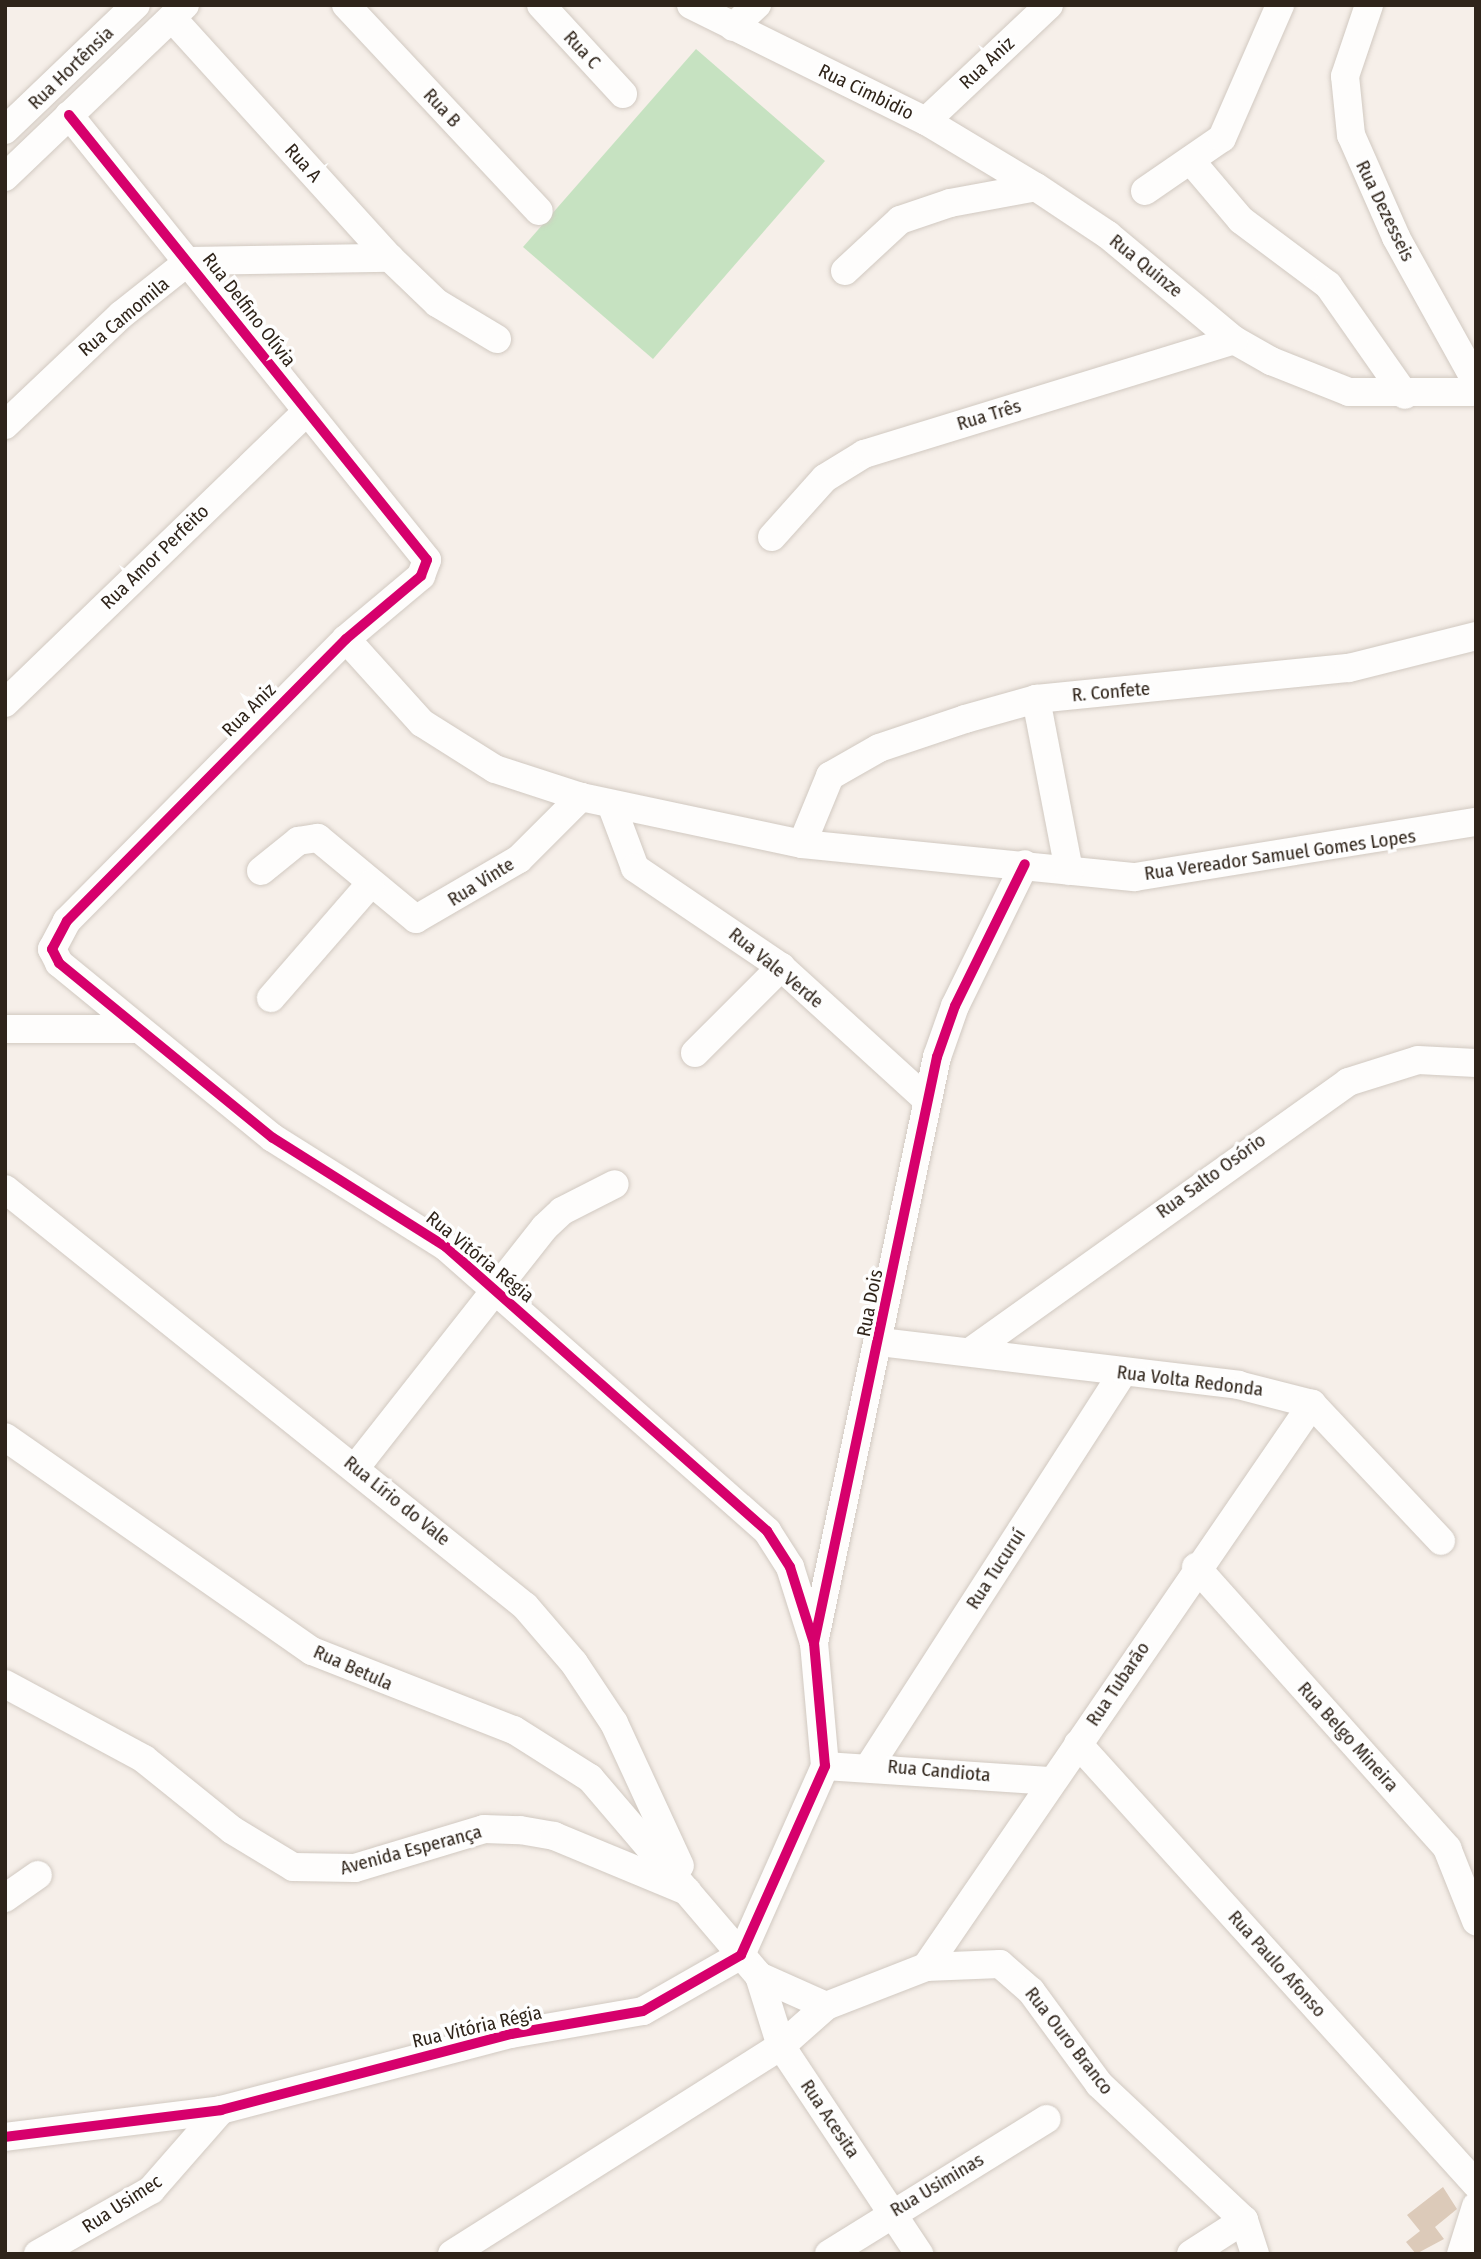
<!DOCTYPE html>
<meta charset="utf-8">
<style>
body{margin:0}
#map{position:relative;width:1481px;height:2259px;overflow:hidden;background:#f6efe9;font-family:"Fira Sans Condensed",sans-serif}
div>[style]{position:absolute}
.green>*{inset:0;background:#c6e2c1}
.building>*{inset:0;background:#dccab9}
.roads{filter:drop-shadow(0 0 2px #d1c9c1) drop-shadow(0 0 2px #d1c9c1)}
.minor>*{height:28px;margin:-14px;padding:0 14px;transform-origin:14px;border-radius:14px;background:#fefdfc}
.cycleway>*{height:10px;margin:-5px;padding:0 5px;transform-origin:5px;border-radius:5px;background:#d6006c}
span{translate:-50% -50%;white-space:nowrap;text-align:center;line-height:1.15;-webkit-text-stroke:7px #fefefe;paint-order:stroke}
.street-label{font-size:19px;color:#2f241a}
.frame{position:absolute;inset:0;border:7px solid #2f241a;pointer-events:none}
</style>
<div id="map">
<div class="green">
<i style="clip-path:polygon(696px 49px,825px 161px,653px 359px,523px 247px)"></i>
</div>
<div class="building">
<i style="clip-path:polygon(1443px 2187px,1457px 2209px,1435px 2227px,1444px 2239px,1416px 2254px,1406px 2242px,1420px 2231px,1407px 2215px)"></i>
</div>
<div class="roads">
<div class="minor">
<i style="left:346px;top:5px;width:282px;rotate:46.9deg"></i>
<i style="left:541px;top:5px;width:121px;rotate:47.3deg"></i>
<i style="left:691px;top:5px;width:262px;rotate:26.3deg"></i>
<i style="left:926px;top:121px;width:128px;rotate:31deg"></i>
<i style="left:172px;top:18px;width:324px;rotate:47.8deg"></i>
<i style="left:390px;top:258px;width:65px;rotate:43.8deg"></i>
<i style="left:437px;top:303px;width:70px;rotate:31deg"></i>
<i style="left:733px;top:27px;width:33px;rotate:-43deg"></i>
<i style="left:69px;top:115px;width:571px;rotate:51.18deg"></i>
<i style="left:427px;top:560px;width:17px;rotate:111deg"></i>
<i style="left:421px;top:576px;width:98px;rotate:140deg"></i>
<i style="left:346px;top:639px;width:397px;rotate:134.7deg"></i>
<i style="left:67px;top:921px;width:32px;rotate:118deg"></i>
<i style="left:52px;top:949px;width:16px;rotate:63deg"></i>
<i style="left:59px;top:963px;width:276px;rotate:39.3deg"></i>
<i style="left:273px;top:1138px;width:204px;rotate:32.2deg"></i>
<i style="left:446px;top:1247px;width:429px;rotate:41.5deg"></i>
<i style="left:767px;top:1531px;width:43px;rotate:57.4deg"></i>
<i style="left:790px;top:1567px;width:80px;rotate:72.5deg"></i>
<i style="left:926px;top:121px;width:169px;rotate:-43.3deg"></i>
<i style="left:5px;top:130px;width:181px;rotate:-43.7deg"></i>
<i style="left:1191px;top:161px;width:77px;rotate:49.7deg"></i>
<i style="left:1241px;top:220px;width:109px;rotate:36.8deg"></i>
<i style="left:1328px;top:285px;width:134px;rotate:55deg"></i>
<i style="left:5px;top:177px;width:249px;rotate:-43.7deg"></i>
<i style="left:1145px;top:191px;width:93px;rotate:-34.5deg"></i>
<i style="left:1222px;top:138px;width:145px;rotate:-66.4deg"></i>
<i style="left:845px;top:271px;width:75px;rotate:-42.8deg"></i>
<i style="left:900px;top:220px;width:53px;rotate:-18.8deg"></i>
<i style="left:950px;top:203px;width:87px;rotate:-10.5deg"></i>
<i style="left:1036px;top:187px;width:87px;rotate:33.7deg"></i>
<i style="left:1108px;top:235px;width:164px;rotate:39.8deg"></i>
<i style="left:1234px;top:340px;width:43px;rotate:29.6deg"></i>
<i style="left:1271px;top:361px;width:84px;rotate:21.7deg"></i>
<i style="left:1349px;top:392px;width:123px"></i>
<i style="left:1472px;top:392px;width:14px;rotate:-82deg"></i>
<i style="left:1474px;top:378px;width:161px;rotate:-119deg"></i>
<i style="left:1396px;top:237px;width:111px;rotate:-113.8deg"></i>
<i style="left:1351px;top:135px;width:59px;rotate:-95.8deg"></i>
<i style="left:1345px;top:76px;width:75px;rotate:-71.3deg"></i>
<i style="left:5px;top:425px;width:160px;rotate:-43.5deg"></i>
<i style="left:121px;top:315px;width:87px;rotate:-38.5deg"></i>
<i style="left:189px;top:261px;width:201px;rotate:-0.9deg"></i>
<i style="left:772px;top:537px;width:79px;rotate:-48.1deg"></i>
<i style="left:825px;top:478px;width:46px;rotate:-31.6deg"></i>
<i style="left:864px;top:454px;width:387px;rotate:-17.1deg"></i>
<i style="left:346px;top:639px;width:113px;rotate:47.9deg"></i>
<i style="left:422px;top:723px;width:86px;rotate:32.2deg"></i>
<i style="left:495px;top:769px;width:90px;rotate:18deg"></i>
<i style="left:581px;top:797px;width:226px;rotate:12deg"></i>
<i style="left:802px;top:844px;width:335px;rotate:5.7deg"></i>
<i style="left:1135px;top:877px;width:345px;rotate:-9.2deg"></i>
<i style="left:1036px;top:699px;width:175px;rotate:79.1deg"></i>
<i style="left:5px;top:703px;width:419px;rotate:-44deg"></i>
<i style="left:611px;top:804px;width:68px;rotate:69.4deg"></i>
<i style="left:635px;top:868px;width:176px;rotate:34.1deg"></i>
<i style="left:781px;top:967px;width:197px;rotate:42.3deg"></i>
<i style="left:802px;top:844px;width:74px;rotate:-67.6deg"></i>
<i style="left:830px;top:776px;width:56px;rotate:-29.7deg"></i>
<i style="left:879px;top:748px;width:91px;rotate:-18.6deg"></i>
<i style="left:965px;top:719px;width:74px;rotate:-15.7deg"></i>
<i style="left:1036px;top:699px;width:315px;rotate:-5.7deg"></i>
<i style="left:1349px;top:668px;width:131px;rotate:-14.1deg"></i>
<i style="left:261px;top:871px;width:48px;rotate:-39deg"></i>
<i style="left:298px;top:841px;width:20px;rotate:-9deg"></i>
<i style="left:318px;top:838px;width:127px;rotate:39.6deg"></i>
<i style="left:416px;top:919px;width:119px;rotate:-30.2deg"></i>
<i style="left:519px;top:859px;width:88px;rotate:-45deg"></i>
<i style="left:271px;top:998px;width:151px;rotate:-49deg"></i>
<i style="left:5px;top:1029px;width:133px"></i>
<i style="left:695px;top:1053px;width:122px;rotate:-45deg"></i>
<i style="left:5px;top:1189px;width:667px;rotate:38.73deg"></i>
<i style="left:525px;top:1606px;width:75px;rotate:49.3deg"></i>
<i style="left:574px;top:1663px;width:72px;rotate:56.3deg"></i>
<i style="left:614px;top:1723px;width:157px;rotate:65.2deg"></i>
<i style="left:880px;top:1342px;width:361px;rotate:6.8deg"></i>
<i style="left:1238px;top:1385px;width:76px;rotate:14.4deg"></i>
<i style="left:1312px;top:1404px;width:188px;rotate:46.7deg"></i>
<i style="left:970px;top:1352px;width:465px;rotate:-35.5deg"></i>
<i style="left:1348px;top:1082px;width:73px;rotate:-17.4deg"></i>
<i style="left:1418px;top:1060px;width:58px;rotate:3deg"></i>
<i style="left:5px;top:1437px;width:374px;rotate:34.9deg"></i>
<i style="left:312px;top:1651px;width:217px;rotate:21.4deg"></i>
<i style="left:514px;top:1730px;width:90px;rotate:32.3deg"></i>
<i style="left:590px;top:1778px;width:260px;rotate:49.5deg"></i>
<i style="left:759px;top:1976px;width:73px;rotate:72.6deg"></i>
<i style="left:781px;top:2046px;width:250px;rotate:56.4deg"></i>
<i style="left:356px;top:1467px;width:305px;rotate:-51.8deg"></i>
<i style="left:545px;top:1227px;width:23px;rotate:-43deg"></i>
<i style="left:562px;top:1211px;width:59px;rotate:-27deg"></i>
<i style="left:1196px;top:1567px;width:377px;rotate:48.2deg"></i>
<i style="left:1447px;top:1848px;width:79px;rotate:68.3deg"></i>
<i style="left:5px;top:1684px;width:158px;rotate:28.3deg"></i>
<i style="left:144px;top:1759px;width:113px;rotate:38.9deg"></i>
<i style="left:232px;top:1830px;width:71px;rotate:31.2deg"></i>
<i style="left:293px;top:1867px;width:62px;rotate:0.9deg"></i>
<i style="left:355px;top:1868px;width:135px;rotate:-16.8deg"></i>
<i style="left:484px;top:1829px;width:36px;rotate:2deg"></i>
<i style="left:520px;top:1830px;width:35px;rotate:10deg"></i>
<i style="left:554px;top:1836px;width:144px;rotate:22.5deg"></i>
<i style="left:1078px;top:1744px;width:593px;rotate:47.87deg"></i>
<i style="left:870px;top:1765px;width:467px;rotate:-57.2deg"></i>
<i style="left:825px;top:1766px;width:228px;rotate:3.8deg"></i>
<i style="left:5px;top:1898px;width:40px;rotate:-34.9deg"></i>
<i style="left:926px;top:1967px;width:683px;rotate:-55.56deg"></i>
<i style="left:759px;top:1976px;width:73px;rotate:24.1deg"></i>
<i style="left:826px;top:2006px;width:107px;rotate:-21.3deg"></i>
<i style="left:926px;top:1967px;width:74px;rotate:-2.3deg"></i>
<i style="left:1000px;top:1964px;width:41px;rotate:41.1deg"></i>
<i style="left:1031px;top:1991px;width:115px;rotate:53.8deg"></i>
<i style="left:1099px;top:2084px;width:199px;rotate:43.2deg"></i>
<i style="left:1244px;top:2220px;width:36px;rotate:72deg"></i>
<i style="left:5px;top:2137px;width:218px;rotate:-7.1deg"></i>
<i style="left:221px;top:2110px;width:300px;rotate:-14.7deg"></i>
<i style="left:511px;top:2034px;width:134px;rotate:-9.9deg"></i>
<i style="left:643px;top:2011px;width:113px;rotate:-29.7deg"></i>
<i style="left:741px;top:1955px;width:207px;rotate:-66deg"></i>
<i style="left:825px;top:1766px;width:123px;rotate:-95.1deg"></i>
<i style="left:814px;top:1643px;width:599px;rotate:-78.15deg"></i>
<i style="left:937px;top:1057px;width:54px;rotate:-70.6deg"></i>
<i style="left:955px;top:1006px;width:158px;rotate:-63.8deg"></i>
<i style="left:38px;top:2254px;width:130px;rotate:-29.5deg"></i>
<i style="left:151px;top:2190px;width:106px;rotate:-48.8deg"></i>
<i style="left:452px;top:2254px;width:389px;rotate:-32.3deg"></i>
<i style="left:781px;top:2046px;width:60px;rotate:-41.6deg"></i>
<i style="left:829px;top:2254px;width:256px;rotate:-31.8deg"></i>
<i style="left:1191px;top:2254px;width:63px;rotate:-32.7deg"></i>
<i style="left:1461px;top:2254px;width:50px;rotate:-72.6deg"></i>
</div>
</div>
<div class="cycleway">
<i style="left:69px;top:115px;width:571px;rotate:51.18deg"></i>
<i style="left:427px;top:560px;width:17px;rotate:111deg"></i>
<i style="left:421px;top:576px;width:98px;rotate:140deg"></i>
<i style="left:346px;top:639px;width:397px;rotate:134.7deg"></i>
<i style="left:67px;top:921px;width:32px;rotate:118deg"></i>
<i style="left:52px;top:949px;width:16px;rotate:63deg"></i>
<i style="left:59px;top:963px;width:276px;rotate:39.3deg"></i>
<i style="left:273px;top:1138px;width:204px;rotate:32.2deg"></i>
<i style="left:446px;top:1247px;width:429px;rotate:41.5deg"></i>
<i style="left:767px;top:1531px;width:43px;rotate:57.4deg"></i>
<i style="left:790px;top:1567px;width:80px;rotate:72.5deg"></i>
<i style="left:5px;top:2137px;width:218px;rotate:-7.1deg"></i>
<i style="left:221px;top:2110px;width:300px;rotate:-14.7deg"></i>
<i style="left:511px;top:2034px;width:134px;rotate:-9.9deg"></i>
<i style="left:643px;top:2011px;width:113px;rotate:-29.7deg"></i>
<i style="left:741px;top:1955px;width:207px;rotate:-66deg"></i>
<i style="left:825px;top:1766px;width:123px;rotate:-95.1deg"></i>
<i style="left:814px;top:1643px;width:599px;rotate:-78.15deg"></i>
<i style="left:937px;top:1057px;width:54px;rotate:-70.6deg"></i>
<i style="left:955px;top:1006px;width:158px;rotate:-63.8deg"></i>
</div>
<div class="street-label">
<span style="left:582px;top:50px;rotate:47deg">Rua C</span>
<span style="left:987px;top:63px;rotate:-43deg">Rua Aniz</span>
<span style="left:71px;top:68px;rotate:-44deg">Rua Hortênsia</span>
<span style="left:866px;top:92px;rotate:26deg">Rua Cimbidio</span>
<span style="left:442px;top:108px;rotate:47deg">Rua B</span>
<span style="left:303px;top:163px;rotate:48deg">Rua A</span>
<span style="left:1385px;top:211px;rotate:64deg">Rua Dezesseis</span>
<span style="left:1146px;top:266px;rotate:39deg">Rua Quinze</span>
<span style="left:249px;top:310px;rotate:52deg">Rua Delfino Olívia</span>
<span style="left:124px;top:317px;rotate:-40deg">Rua Camomila</span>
<span style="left:989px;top:415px;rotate:-17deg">Rua Três</span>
<span style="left:155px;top:557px;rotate:-44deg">Rua Amor Perfeito</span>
<span style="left:1111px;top:692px;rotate:-5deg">R. Confete</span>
<span style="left:249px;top:710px;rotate:-45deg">Rua Aniz</span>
<span style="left:1280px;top:855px;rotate:-8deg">Rua Vereador Samuel Gomes Lopes</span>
<span style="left:481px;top:882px;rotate:-32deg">Rua Vinte</span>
<span style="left:776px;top:968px;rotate:39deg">Rua Vale Verde</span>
<span style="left:1211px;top:1176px;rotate:-36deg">Rua Salto Osório</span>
<span style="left:480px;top:1257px;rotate:39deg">Rua Vitória Régia</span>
<span style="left:870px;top:1303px;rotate:-79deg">Rua Dois</span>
<span style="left:1190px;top:1381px;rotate:7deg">Rua Volta Redonda</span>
<span style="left:397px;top:1501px;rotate:39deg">Rua Lírio do Vale</span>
<span style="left:996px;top:1569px;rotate:-57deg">Rua Tucuruí</span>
<span style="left:353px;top:1668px;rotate:24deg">Rua Betula</span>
<span style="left:1118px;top:1684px;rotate:-56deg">Rua Tubarão</span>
<span style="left:1348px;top:1737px;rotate:48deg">Rua Belgo Mineira</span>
<span style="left:939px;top:1771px;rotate:5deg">Rua Candiota</span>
<span style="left:411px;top:1850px;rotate:-15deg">Avenida Esperança</span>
<span style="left:1277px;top:1964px;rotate:48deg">Rua Paulo Afonso</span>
<span style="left:477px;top:2027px;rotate:-13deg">Rua Vitória Régia</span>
<span style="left:1069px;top:2041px;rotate:52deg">Rua Ouro Branco</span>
<span style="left:830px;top:2119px;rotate:56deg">Rua Acesita</span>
<span style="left:937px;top:2185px;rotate:-31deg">Rua Usiminas</span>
<span style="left:122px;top:2204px;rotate:-33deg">Rua Usimec</span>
</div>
<div class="frame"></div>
</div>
